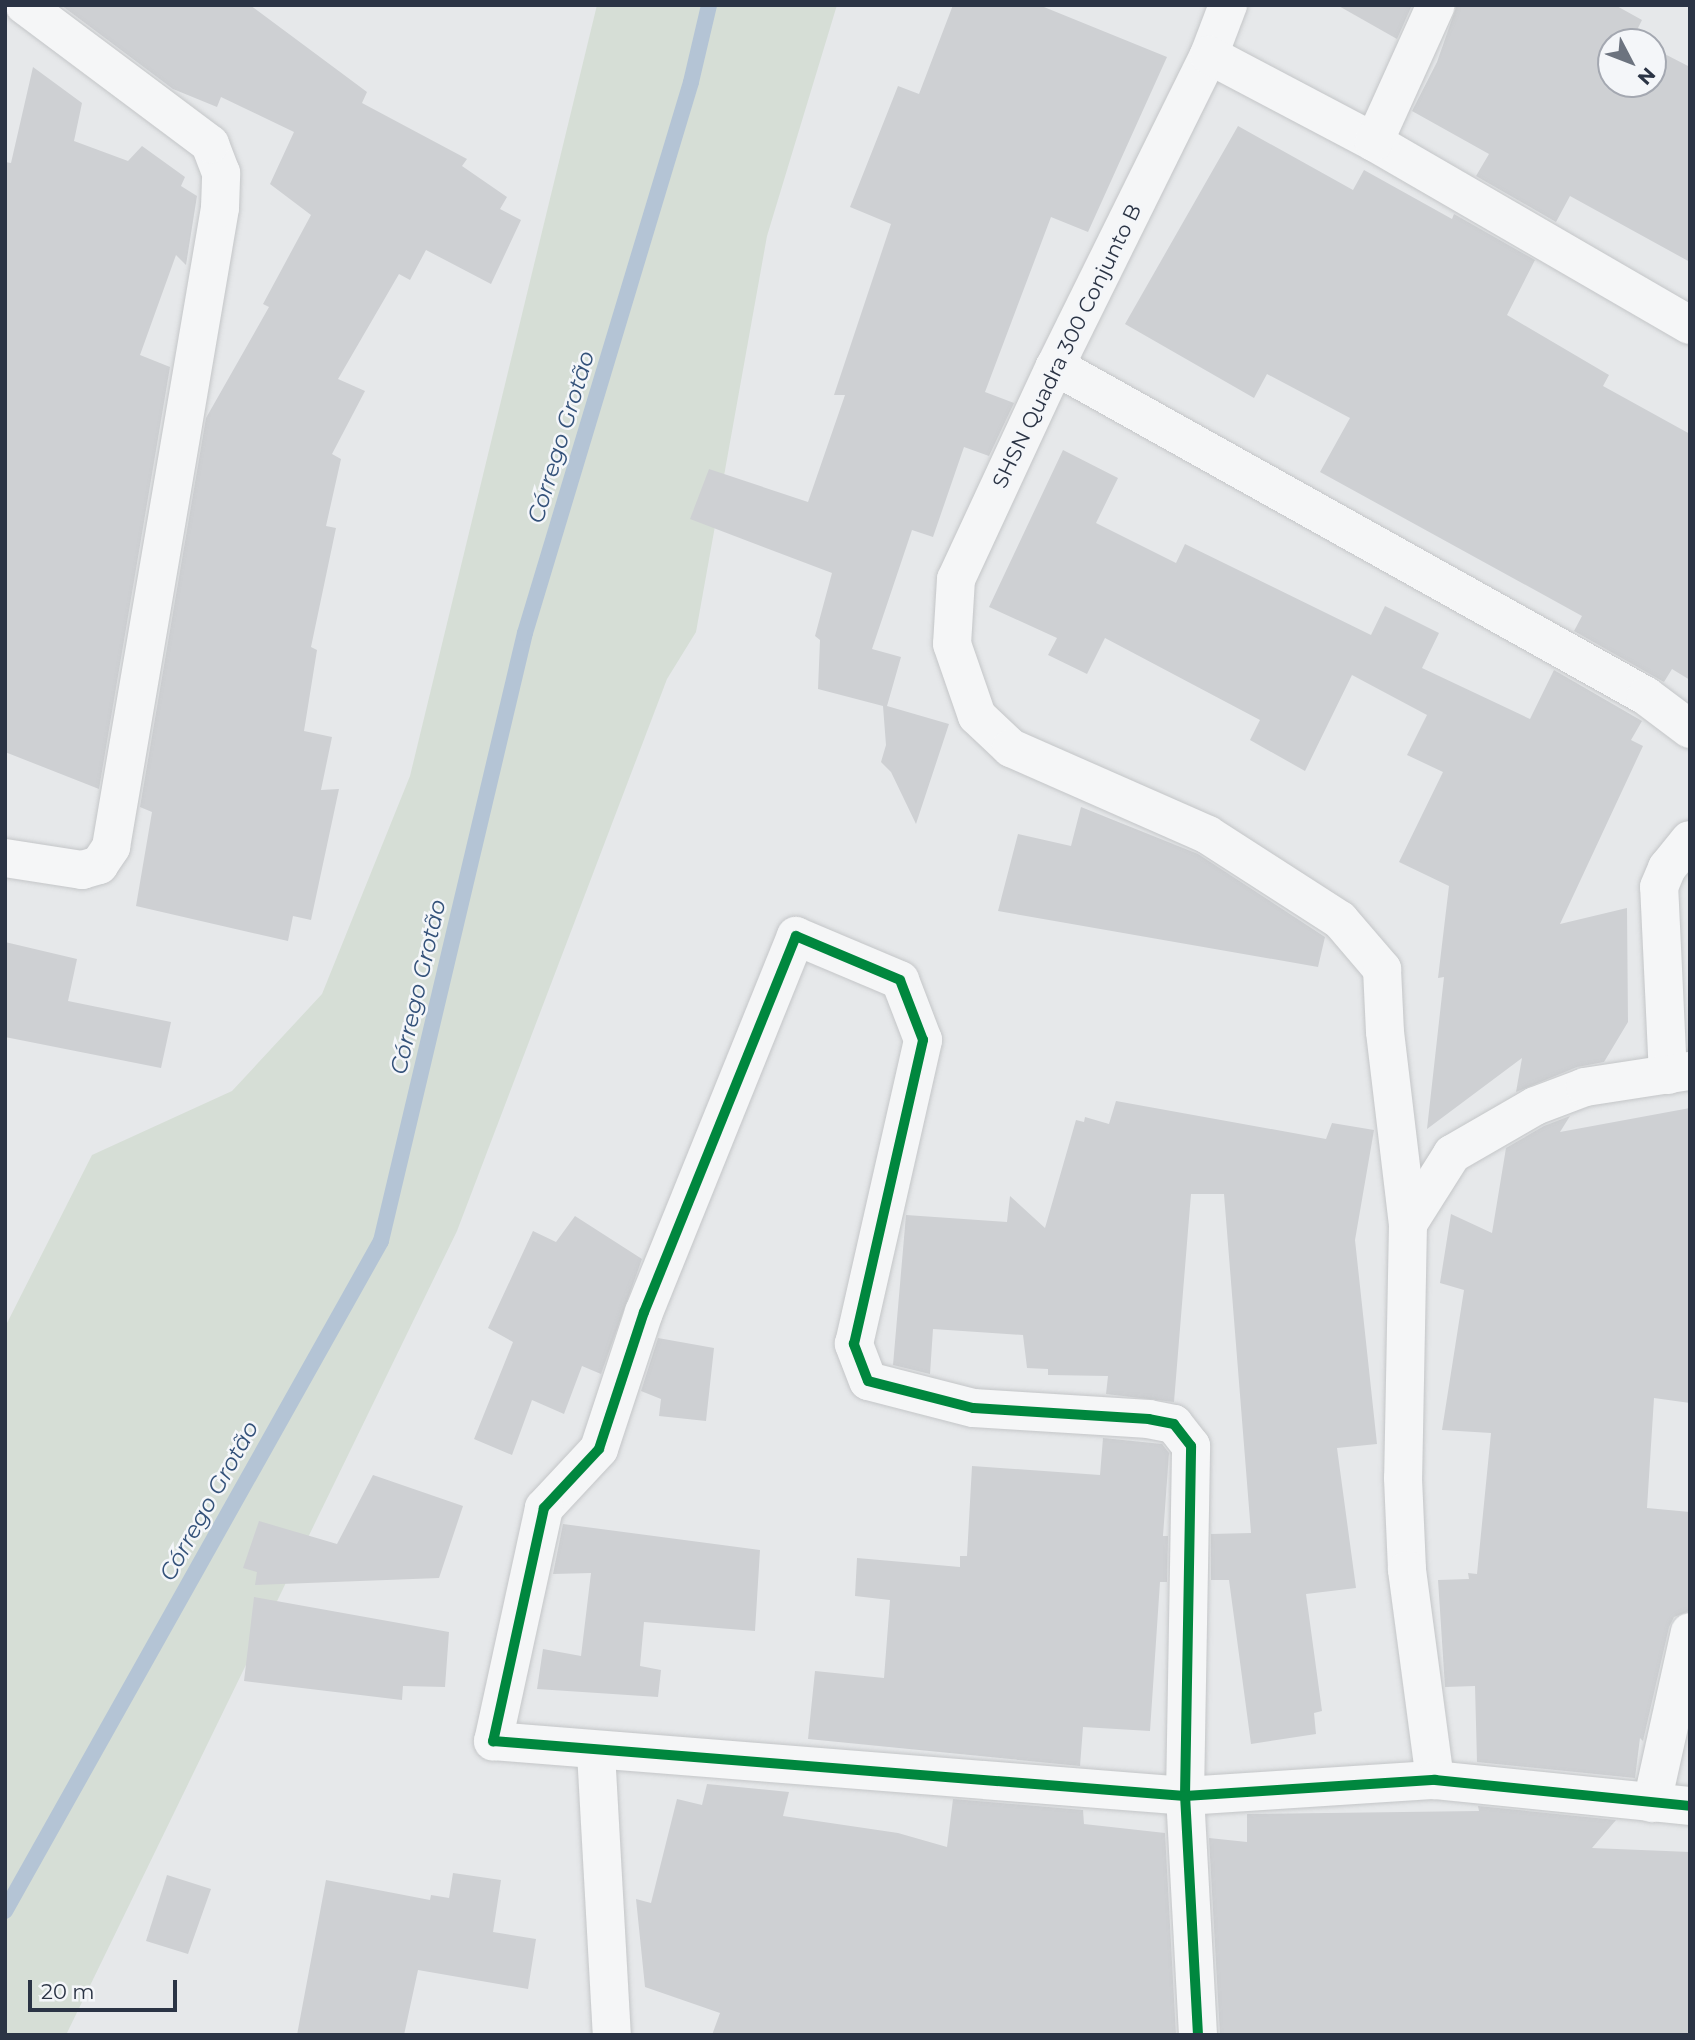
<!DOCTYPE html>
<meta charset="utf-8">
<style>
body{margin:0}
#map{position:relative;width:1695px;height:2040px;overflow:hidden;background:#e6e8ea;font-family:Montserrat,sans-serif}
div>[style]{position:absolute}
.green>*{inset:0;background:#d6ded6}
.stream>*{height:16px;margin:-8px;padding:0 8px;transform-origin:8px;border-radius:8px;background:#b4c4d5}
.building>*{inset:0;background:#ced0d3}
.roads{filter:drop-shadow(0 0 2px #c4c6c8) drop-shadow(0 0 2px #c4c6c8)}
.minor>*{height:38px;margin:-19px;padding:0 19px;transform-origin:19px;border-radius:19px;background:#f5f6f7}
.cycleway>*{height:10px;margin:-5px;padding:0 5px;transform-origin:5px;border-radius:5px;background:#00873e}
span{translate:-50% -50%;white-space:nowrap;text-align:center;line-height:1.15;-webkit-text-stroke:5px #f4f6f9;paint-order:stroke}
.street-label{font-size:21px;color:#2b3445}
.water-label{font-size:23px;color:#34527a;font-style:italic}
.frame{position:absolute;inset:0;border:7px solid #2b3445;pointer-events:none}
.north{position:absolute;left:1597px;top:28px;width:70px;height:70px;box-sizing:border-box;background:#f4f6f9;border:2px solid #a4a8b1;border-radius:50%;rotate:132deg;font-size:19px;font-weight:700;line-height:28px;text-align:center;color:#2b3445}
.north::after{content:'';display:block;margin:auto;width:24px;height:32px;background:#6c737f;clip-path:polygon(50% 0,100% 100%,50% 72%,0 100%)}
.scale{position:absolute;left:28px;top:1980px;width:149px;height:32px;box-sizing:border-box;border:4px solid #2b3445;border-top:0;padding-left:9px;font-size:21px;line-height:24px;white-space:nowrap;color:#2b3445;-webkit-text-stroke:5px #f4f6f9;paint-order:stroke}
</style>
<div id="map">
<div class="green">
<i style="clip-path:polygon(597px 5px,837px 5px,767px 236px,696px 632px,667px 679px,457px 1231px,66px 2035px,5px 2035px,5px 1327px,92px 1155px,232px 1091px,322px 994px,410px 776px)"></i>
</div>
<div class="stream">
<i style="left:5px;top:1911px;width:768px;rotate:-60.7deg"></i>
<i style="left:381px;top:1241px;width:625px;rotate:-76.68deg"></i>
<i style="left:525px;top:633px;width:575px;rotate:-73.23deg"></i>
<i style="left:691px;top:82px;width:79px;rotate:-76.8deg"></i>
</div>
<div class="building">
<i style="clip-path:polygon(61px 5px,250px 5px,367px 92px,362px 103px,467px 159px,462px 166px,507px 197px,500px 209px,521px 220px,491px 284px,426px 250px,410px 280px,399px 274px,338px 379px,365px 391px,332px 454px,341px 459px,326px 526px,336px 528px,311px 647px,317px 650px,304px 731px,332px 737px,321px 790px,339px 789px,311px 920px,293px 916px,288px 941px,136px 906px,152px 812px,140px 807px,206px 418px,269px 307px,263px 304px,311px 215px,270px 184px,294px 132px,221px 97px,217px 107px,173px 89px)"></i>
<i style="clip-path:polygon(953px 5px,1039px 5px,1167px 57px,1088px 232px,1051px 217px,985px 392px,1014px 403px,989px 456px,964px 447px,933px 537px,912px 530px,872px 649px,901px 657px,887px 706px,949px 724px,916px 824px,891px 772px,881px 762px,886px 745px,883px 706px,818px 689px,820px 640px,815px 636px,832px 573px,690px 519px,709px 469px,808px 502px,845px 395px,834px 395px,891px 224px,850px 207px,898px 86px,919px 94px)"></i>
<i style="clip-path:polygon(1337px 5px,1412px 5px,1397px 39px)"></i>
<i style="clip-path:polygon(1457px 5px,1615px 5px,1642px 20px,1633px 38px,1642px 42px,1611px 42px,1611px 84px,1653px 84px,1653px 48px,1690px 67px,1690px 262px,1570px 196px,1556px 222px,1476px 176px,1489px 154px,1412px 111px,1437px 62px)"></i>
<i style="clip-path:polygon(33px 67px,82px 103px,74px 141px,128px 161px,142px 146px,185px 177px,181px 186px,197px 196px,186px 265px,176px 255px,140px 355px,170px 367px,99px 789px,5px 752px,5px 162px,11px 163px)"></i>
<i style="clip-path:polygon(1238px 126px,1353px 190px,1364px 170px,1452px 219px,1454px 214px,1535px 260px,1507px 315px,1609px 375px,1603px 386px,1690px 434px,1690px 680px,1672px 669px,1664px 682px,1574px 631px,1582px 616px,1320px 472px,1350px 418px,1267px 374px,1254px 398px,1125px 324px)"></i>
<i style="clip-path:polygon(1063px 450px,1118px 478px,1096px 523px,1176px 563px,1185px 544px,1371px 635px,1385px 606px,1439px 633px,1422px 668px,1530px 719px,1554px 670px,1642px 721px,1631px 740px,1643px 746px,1560px 924px,1627px 908px,1628px 1022px,1604px 1062px,1577px 1067px,1516px 1092px,1522px 1058px,1427px 1129px,1444px 977px,1438px 978px,1449px 886px,1399px 862px,1443px 772px,1407px 755px,1427px 715px,1352px 675px,1305px 771px,1250px 740px,1260px 720px,1105px 638px,1087px 674px,1048px 655px,1057px 638px,989px 607px)"></i>
<i style="clip-path:polygon(1081px 807px,1198px 854px,1325px 937px,1318px 967px,998px 911px,1018px 834px,1071px 846px)"></i>
<i style="clip-path:polygon(5px 942px,77px 959px,68px 1001px,171px 1022px,161px 1068px,5px 1037px)"></i>
<i style="clip-path:polygon(1116px 1101px,1326px 1139px,1332px 1123px,1374px 1130px,1355px 1240px,1377px 1444px,1337px 1448px,1356px 1588px,1306px 1594px,1322px 1711px,1314px 1713px,1316px 1734px,1251px 1744px,1229px 1580px,1211px 1580px,1211px 1534px,1251px 1533px,1224px 1194px,1191px 1194px,1174px 1402px,1106px 1394px,1108px 1376px,1048px 1375px,1048px 1369px,1027px 1368px,1023px 1335px,933px 1329px,930px 1374px,893px 1365px,906px 1215px,1007px 1222px,1010px 1196px,1045px 1228px,1076px 1120px,1084px 1122px,1085px 1117px,1109px 1124px)"></i>
<i style="clip-path:polygon(1690px 1108px,1690px 1403px,1654px 1398px,1647px 1508px,1690px 1512px,1690px 1600px,1689px 1611px,1674px 1617px,1669px 1627px,1643px 1741px,1640px 1738px,1635px 1778px,1477px 1762px,1475px 1686px,1445px 1687px,1438px 1580px,1469px 1579px,1468px 1573px,1477px 1574px,1491px 1433px,1442px 1430px,1464px 1290px,1440px 1283px,1451px 1214px,1492px 1233px,1506px 1148px,1544px 1126px,1570px 1116px,1560px 1132px)"></i>
<i style="clip-path:polygon(575px 1216px,642px 1259px,601px 1374px,582px 1366px,564px 1414px,532px 1400px,512px 1455px,474px 1439px,513px 1342px,488px 1328px,533px 1231px,556px 1242px)"></i>
<i style="clip-path:polygon(658px 1338px,714px 1348px,706px 1421px,659px 1416px,661px 1399px,641px 1391px)"></i>
<i style="clip-path:polygon(1103px 1438px,1162px 1444px,1169px 1453px,1163px 1536px,1168px 1536px,1167px 1582px,1160px 1582px,1150px 1731px,1083px 1727px,1080px 1766px,808px 1739px,815px 1671px,884px 1678px,890px 1600px,855px 1596px,857px 1558px,960px 1567px,960px 1556px,967px 1556px,972px 1466px,1100px 1475px)"></i>
<i style="clip-path:polygon(373px 1475px,463px 1506px,439px 1578px,255px 1585px,257px 1572px,243px 1568px,259px 1521px,337px 1544px)"></i>
<i style="clip-path:polygon(563px 1524px,760px 1550px,755px 1631px,644px 1622px,640px 1666px,661px 1670px,658px 1697px,537px 1689px,543px 1649px,581px 1656px,591px 1573px,553px 1574px)"></i>
<i style="clip-path:polygon(254px 1597px,449px 1632px,445px 1687px,403px 1686px,402px 1700px,244px 1681px)"></i>
<i style="clip-path:polygon(707px 1784px,789px 1792px,783px 1816px,898px 1833px,947px 1847px,953px 1799px,1083px 1810px,1084px 1824px,1165px 1833px,1176px 2035px,712px 2035px,720px 2013px,645px 1987px,636px 1899px,651px 1903px,677px 1799px,702px 1805px)"></i>
<i style="clip-path:polygon(1478px 1806px,1616px 1820px,1592px 1848px,1690px 1852px,1690px 2035px,1220px 2035px,1209px 1838px,1247px 1842px,1247px 1814px,1479px 1811px)"></i>
<i style="clip-path:polygon(453px 1873px,501px 1880px,493px 1932px,536px 1939px,528px 1989px,418px 1970px,404px 2035px,297px 2035px,326px 1880px,430px 1900px,431px 1895px,449px 1898px)"></i>
<i style="clip-path:polygon(167px 1875px,211px 1889px,188px 1954px,146px 1941px)"></i>
</div>
<div class="roads">
<div class="minor">
<i style="left:1228px;top:5px;width:53px;rotate:110.8deg"></i>
<i style="left:1209px;top:55px;width:347px;rotate:116.3deg"></i>
<i style="left:1055px;top:366px;width:235px;rotate:114.9deg"></i>
<i style="left:956px;top:579px;width:65px;rotate:93.5deg"></i>
<i style="left:952px;top:644px;width:76px;rotate:70.9deg"></i>
<i style="left:977px;top:716px;width:47px;rotate:43.3deg"></i>
<i style="left:1011px;top:748px;width:215px;rotate:23.8deg"></i>
<i style="left:1208px;top:835px;width:157px;rotate:32.8deg"></i>
<i style="left:1340px;top:920px;width:65px;rotate:49.4deg"></i>
<i style="left:1382px;top:969px;width:63px;rotate:87.3deg"></i>
<i style="left:1385px;top:1032px;width:193px;rotate:83.2deg"></i>
<i style="left:1408px;top:1224px;width:254px;rotate:91.1deg"></i>
<i style="left:1403px;top:1478px;width:92px;rotate:87.5deg"></i>
<i style="left:1407px;top:1570px;width:212px;rotate:82.4deg"></i>
<i style="left:1209px;top:55px;width:187px;rotate:27.8deg"></i>
<i style="left:1374px;top:142px;width:365px;rotate:30.1deg"></i>
<i style="left:1374px;top:142px;width:150px;rotate:-65.7deg"></i>
<i style="left:1055px;top:366px;width:677px;rotate:29.18deg"></i>
<i style="left:1646px;top:696px;width:55px;rotate:36.9deg"></i>
<i style="left:5px;top:858px;width:78px;rotate:8.9deg"></i>
<i style="left:82px;top:870px;width:18px;rotate:-16deg"></i>
<i style="left:99px;top:865px;width:22px;rotate:-56deg"></i>
<i style="left:111px;top:847px;width:648px;rotate:-80.32deg"></i>
<i style="left:220px;top:208px;width:35px;rotate:-88deg"></i>
<i style="left:221px;top:173px;width:31px;rotate:-111deg"></i>
<i style="left:210px;top:144px;width:232px;rotate:-143.2deg"></i>
<i style="left:1668px;top:1075px;width:188px;rotate:-92.7deg"></i>
<i style="left:1659px;top:887px;width:21px;rotate:-67deg"></i>
<i style="left:1667px;top:868px;width:36px;rotate:-51deg"></i>
<i style="left:1408px;top:1224px;width:83px;rotate:-57.8deg"></i>
<i style="left:1452px;top:1154px;width:96px;rotate:-30deg"></i>
<i style="left:1535px;top:1106px;width:53px;rotate:-20.8deg"></i>
<i style="left:1585px;top:1087px;width:106px;rotate:-8.7deg"></i>
<i style="left:596px;top:1752px;width:283px;rotate:86.8deg"></i>
<i style="left:1652px;top:1803px;width:175px;rotate:-77.5deg"></i>
<i style="left:1198px;top:2035px;width:239px;rotate:-93.1deg"></i>
<i style="left:1185px;top:1796px;width:350px;rotate:-89deg"></i>
<i style="left:1191px;top:1446px;width:28px;rotate:-128deg"></i>
<i style="left:1174px;top:1424px;width:25px;rotate:-169deg"></i>
<i style="left:1149px;top:1419px;width:176px;rotate:-176.4deg"></i>
<i style="left:973px;top:1408px;width:108px;rotate:-165.6deg"></i>
<i style="left:868px;top:1381px;width:40px;rotate:-111deg"></i>
<i style="left:854px;top:1344px;width:312px;rotate:-77.2deg"></i>
<i style="left:923px;top:1040px;width:64px;rotate:-111deg"></i>
<i style="left:900px;top:980px;width:113px;rotate:-157.1deg"></i>
<i style="left:796px;top:936px;width:406px;rotate:112deg"></i>
<i style="left:644px;top:1312px;width:144px;rotate:108.2deg"></i>
<i style="left:599px;top:1449px;width:81px;rotate:133deg"></i>
<i style="left:544px;top:1508px;width:239px;rotate:102.3deg"></i>
<i style="left:493px;top:1741px;width:694px;rotate:4.54deg"></i>
<i style="left:1185px;top:1796px;width:251px;rotate:-3.7deg"></i>
<i style="left:1435px;top:1780px;width:256px;rotate:5.8deg"></i>
</div>
</div>
<div class="cycleway">
<i style="left:1198px;top:2035px;width:239px;rotate:-93.1deg"></i>
<i style="left:1185px;top:1796px;width:350px;rotate:-89deg"></i>
<i style="left:1191px;top:1446px;width:28px;rotate:-128deg"></i>
<i style="left:1174px;top:1424px;width:25px;rotate:-169deg"></i>
<i style="left:1149px;top:1419px;width:176px;rotate:-176.4deg"></i>
<i style="left:973px;top:1408px;width:108px;rotate:-165.6deg"></i>
<i style="left:868px;top:1381px;width:40px;rotate:-111deg"></i>
<i style="left:854px;top:1344px;width:312px;rotate:-77.2deg"></i>
<i style="left:923px;top:1040px;width:64px;rotate:-111deg"></i>
<i style="left:900px;top:980px;width:113px;rotate:-157.1deg"></i>
<i style="left:796px;top:936px;width:406px;rotate:112deg"></i>
<i style="left:644px;top:1312px;width:144px;rotate:108.2deg"></i>
<i style="left:599px;top:1449px;width:81px;rotate:133deg"></i>
<i style="left:544px;top:1508px;width:239px;rotate:102.3deg"></i>
<i style="left:493px;top:1741px;width:694px;rotate:4.54deg"></i>
<i style="left:1185px;top:1796px;width:251px;rotate:-3.7deg"></i>
<i style="left:1435px;top:1780px;width:256px;rotate:5.8deg"></i>
</div>
<div class="street-label">
<span style="left:1067px;top:346px;rotate:-64deg">SHSN Quadra 300 Conjunto B</span>
</div>
<div class="water-label">
<span style="left:561px;top:437px;rotate:-73deg">Córrego Grotão</span>
<span style="left:418px;top:987px;rotate:-77deg">Córrego Grotão</span>
<span style="left:209px;top:1501px;rotate:-61deg">Córrego Grotão</span>
</div>
<div class="frame"></div>
<div class="north">N</div>
<div class="scale">20 m</div>
</div>
